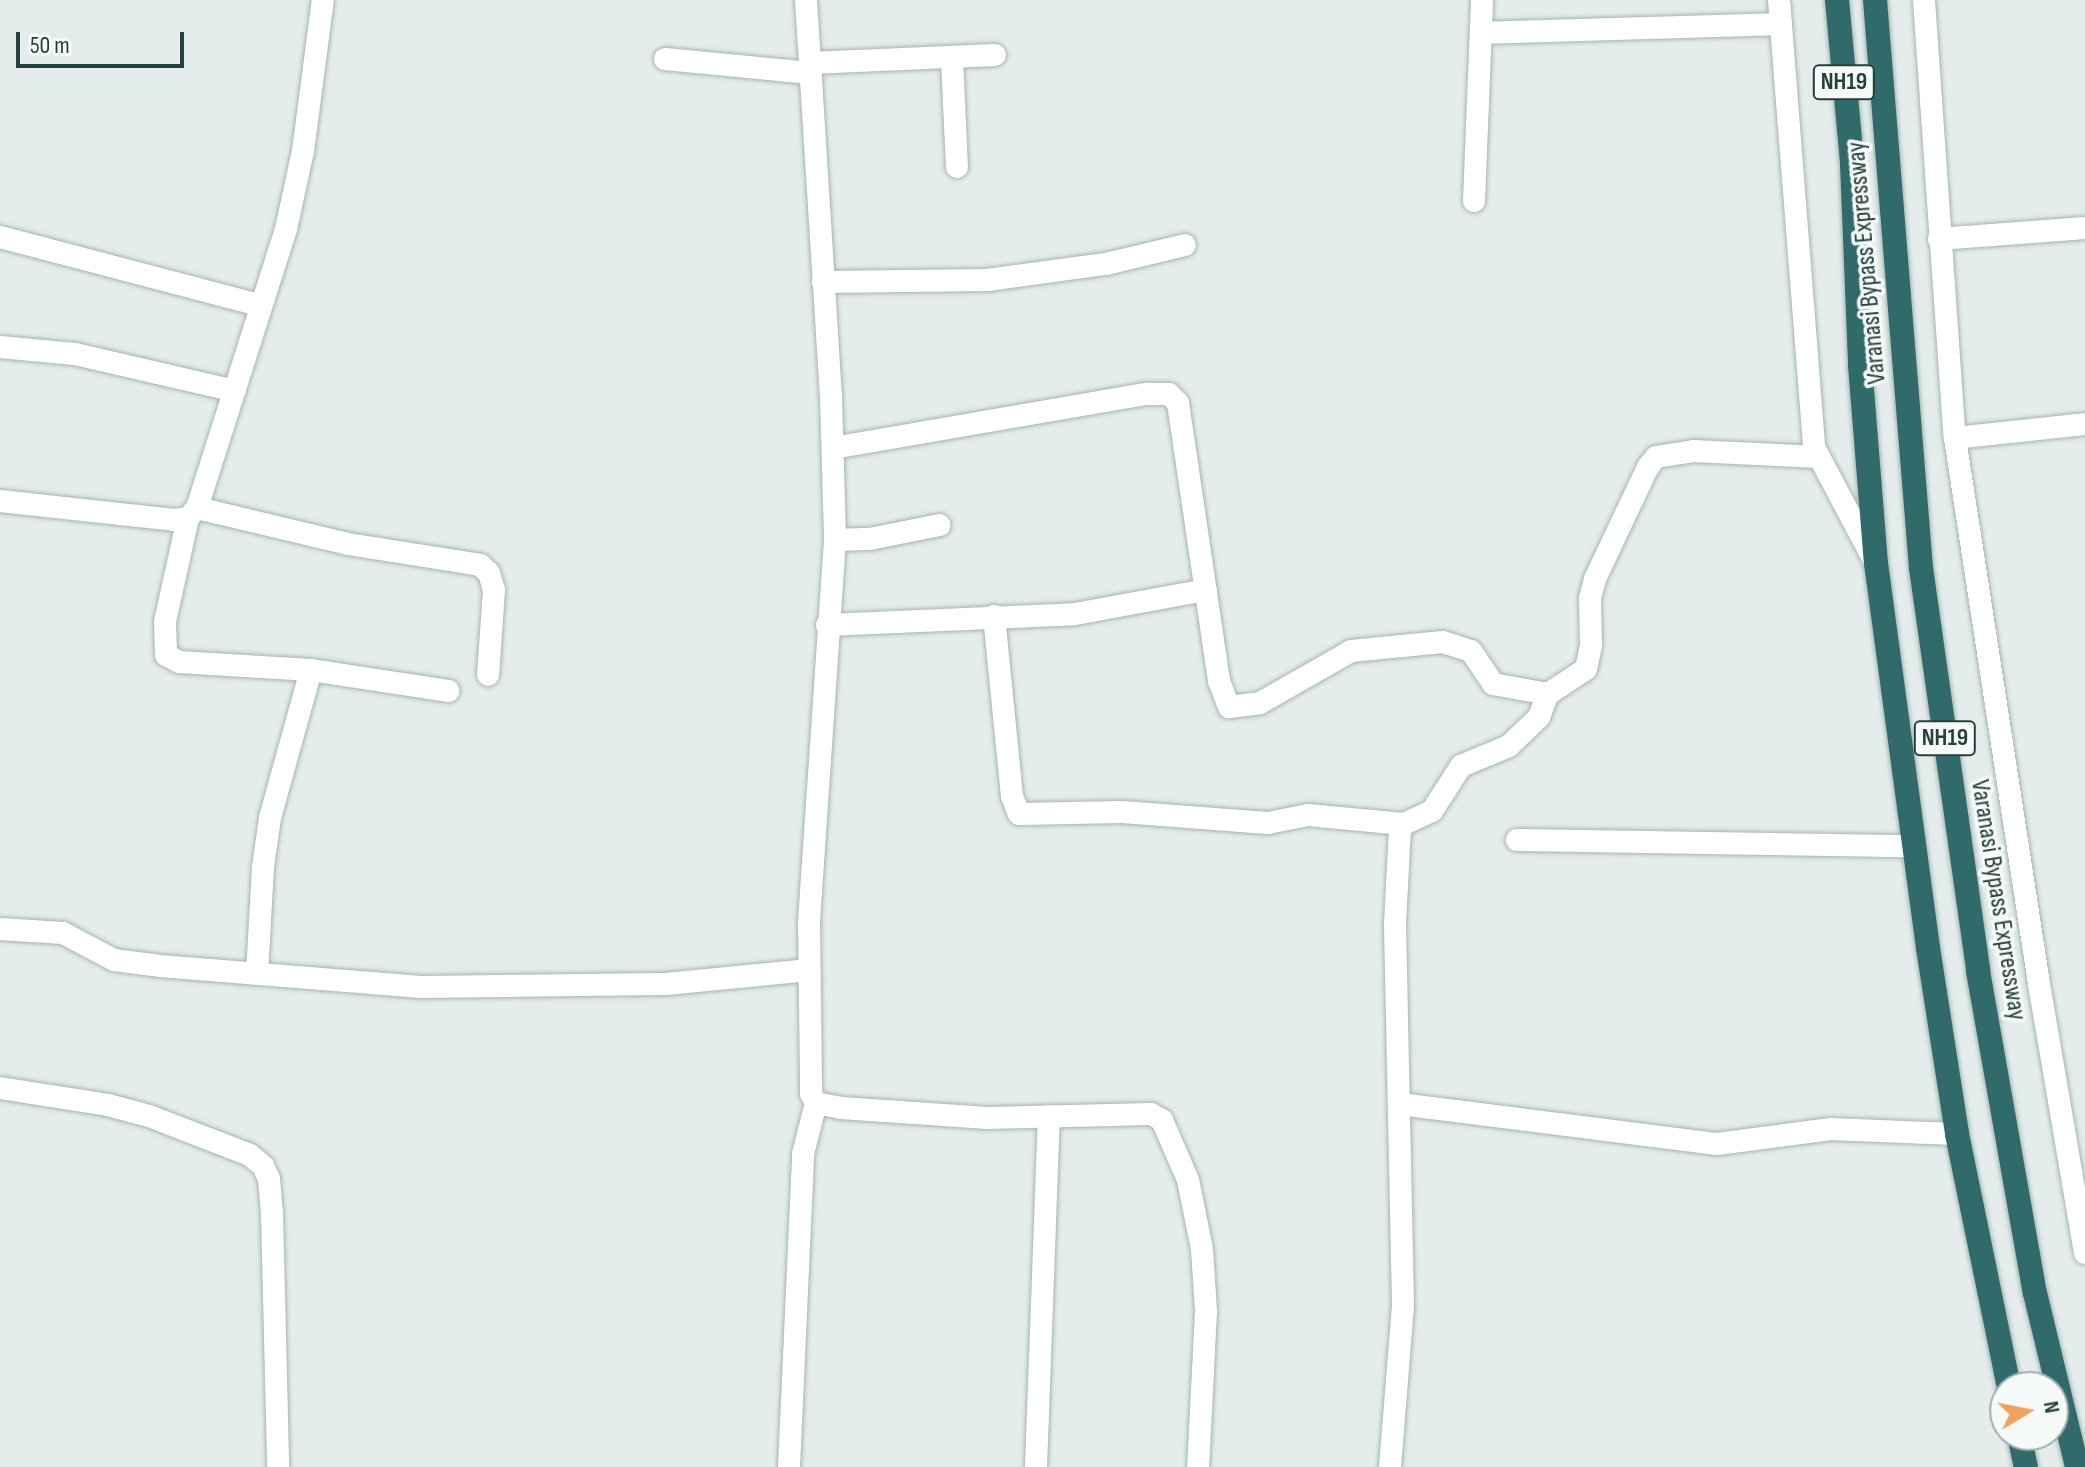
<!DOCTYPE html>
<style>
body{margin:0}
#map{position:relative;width:2085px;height:1467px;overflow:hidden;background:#e4edeb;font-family:"Sofia Sans Condensed",sans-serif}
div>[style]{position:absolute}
.roads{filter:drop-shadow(0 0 2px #a7b5b3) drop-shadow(0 0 2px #a7b5b3)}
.minor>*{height:22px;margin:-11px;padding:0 11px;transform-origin:11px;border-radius:11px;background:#fff}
.highway>*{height:24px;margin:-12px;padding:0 12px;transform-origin:12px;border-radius:12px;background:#306a6a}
span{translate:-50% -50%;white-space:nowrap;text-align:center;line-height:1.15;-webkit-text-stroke:7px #f5faf8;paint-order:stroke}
.shield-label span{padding:2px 6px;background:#f5faf8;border:2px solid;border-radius:6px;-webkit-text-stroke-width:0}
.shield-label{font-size:24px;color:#243f3d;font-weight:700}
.street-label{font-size:26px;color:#243f3d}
.north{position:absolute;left:1989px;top:1371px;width:80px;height:80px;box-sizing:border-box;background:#f5faf8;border:2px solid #a1afad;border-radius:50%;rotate:80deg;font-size:22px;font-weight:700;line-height:32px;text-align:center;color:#243f3d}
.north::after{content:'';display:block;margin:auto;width:28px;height:36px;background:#efa160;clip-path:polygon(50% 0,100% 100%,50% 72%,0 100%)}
.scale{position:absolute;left:16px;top:32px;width:168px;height:36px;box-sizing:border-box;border:4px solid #243f3d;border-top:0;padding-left:10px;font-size:24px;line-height:28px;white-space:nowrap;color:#243f3d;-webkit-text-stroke:6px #f5faf8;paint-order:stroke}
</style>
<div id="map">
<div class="roads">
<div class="minor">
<i style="left:806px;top:0;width:397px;rotate:86.4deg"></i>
<i style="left:831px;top:396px;width:144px;rotate:88.4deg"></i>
<i style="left:835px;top:540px;width:381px;rotate:93.9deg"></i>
<i style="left:809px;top:920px;width:174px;rotate:89.3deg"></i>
<i style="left:811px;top:1094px;width:10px;rotate:61deg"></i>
<i style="left:816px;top:1103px;width:25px;rotate:11deg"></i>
<i style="left:841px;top:1108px;width:147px;rotate:3.9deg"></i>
<i style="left:988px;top:1118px;width:163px;rotate:-1.4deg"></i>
<i style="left:1151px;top:1114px;width:13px;rotate:29deg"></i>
<i style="left:1162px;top:1120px;width:65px;rotate:66.6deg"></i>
<i style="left:1188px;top:1180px;width:70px;rotate:78.5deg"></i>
<i style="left:1202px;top:1249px;width:62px;rotate:86.3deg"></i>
<i style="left:1206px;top:1311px;width:156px;rotate:92.9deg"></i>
<i style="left:1779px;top:0;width:448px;rotate:85.5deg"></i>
<i style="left:1814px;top:447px;width:130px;rotate:62.1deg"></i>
<i style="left:1924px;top:0;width:439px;rotate:86deg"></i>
<i style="left:1955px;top:438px;width:552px;rotate:81.25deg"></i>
<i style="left:2039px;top:984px;width:273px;rotate:80.3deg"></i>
<i style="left:1481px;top:33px;width:300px;rotate:-1.7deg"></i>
<i style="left:952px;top:58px;width:109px;rotate:87.4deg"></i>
<i style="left:665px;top:59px;width:146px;rotate:5.5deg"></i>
<i style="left:810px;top:63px;width:185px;rotate:-2.5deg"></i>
<i style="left:1474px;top:201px;width:201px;rotate:-87.7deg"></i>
<i style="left:0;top:237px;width:269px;rotate:14.7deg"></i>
<i style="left:1939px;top:239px;width:146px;rotate:-4.3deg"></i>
<i style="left:823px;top:282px;width:164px;rotate:-0.7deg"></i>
<i style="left:987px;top:280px;width:120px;rotate:-7.7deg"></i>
<i style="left:1106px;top:264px;width:81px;rotate:-13.5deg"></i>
<i style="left:0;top:347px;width:75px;rotate:5.3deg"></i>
<i style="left:75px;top:354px;width:164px;rotate:13deg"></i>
<i style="left:1955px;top:438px;width:131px;rotate:-6.1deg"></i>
<i style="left:833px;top:448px;width:319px;rotate:-9.8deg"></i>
<i style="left:1147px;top:394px;width:22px"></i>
<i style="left:1169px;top:394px;width:13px;rotate:45deg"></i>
<i style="left:1178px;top:403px;width:281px;rotate:81.6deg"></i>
<i style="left:1219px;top:681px;width:28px;rotate:69deg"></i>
<i style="left:1229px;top:707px;width:31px;rotate:-7deg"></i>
<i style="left:1260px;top:703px;width:105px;rotate:-29.7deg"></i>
<i style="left:1351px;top:651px;width:92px;rotate:-5.6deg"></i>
<i style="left:1443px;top:642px;width:29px;rotate:18deg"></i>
<i style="left:1471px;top:651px;width:40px;rotate:56deg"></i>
<i style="left:1493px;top:684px;width:56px;rotate:10.3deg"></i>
<i style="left:0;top:501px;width:175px;rotate:6.2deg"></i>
<i style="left:174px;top:520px;width:14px;rotate:-8deg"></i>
<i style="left:188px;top:518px;width:13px;rotate:-48deg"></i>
<i style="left:197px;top:508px;width:293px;rotate:-72.3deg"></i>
<i style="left:286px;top:229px;width:80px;rotate:-77.7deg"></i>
<i style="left:303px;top:151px;width:152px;rotate:-82.5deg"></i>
<i style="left:197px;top:508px;width:155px;rotate:13.4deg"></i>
<i style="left:348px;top:544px;width:134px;rotate:9deg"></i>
<i style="left:480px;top:565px;width:12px;rotate:42deg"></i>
<i style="left:489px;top:573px;width:18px;rotate:74deg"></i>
<i style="left:494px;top:590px;width:85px;rotate:94deg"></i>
<i style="left:188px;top:518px;width:107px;rotate:102.5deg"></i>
<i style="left:165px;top:622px;width:33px;rotate:88deg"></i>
<i style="left:166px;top:655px;width:15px;rotate:28deg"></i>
<i style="left:179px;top:662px;width:132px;rotate:3.5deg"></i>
<i style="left:311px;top:670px;width:154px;rotate:105.5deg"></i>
<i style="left:270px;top:818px;width:49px;rotate:98.1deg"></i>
<i style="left:263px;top:867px;width:107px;rotate:93.2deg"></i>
<i style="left:835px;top:540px;width:35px;rotate:-2deg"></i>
<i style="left:870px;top:539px;width:71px;rotate:-11.3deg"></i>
<i style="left:994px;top:616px;width:181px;rotate:84.3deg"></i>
<i style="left:1012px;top:796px;width:19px;rotate:69deg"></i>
<i style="left:1019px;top:814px;width:103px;rotate:-1.1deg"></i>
<i style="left:1122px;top:812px;width:146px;rotate:4.3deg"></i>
<i style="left:1268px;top:823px;width:41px;rotate:-11.3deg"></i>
<i style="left:1308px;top:815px;width:96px;rotate:5.4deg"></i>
<i style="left:827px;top:625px;width:248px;rotate:-2.5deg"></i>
<i style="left:1075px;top:614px;width:133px;rotate:-10.4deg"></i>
<i style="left:311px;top:670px;width:139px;rotate:8.7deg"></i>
<i style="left:1517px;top:840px;width:396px;rotate:0.9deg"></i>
<i style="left:0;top:929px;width:63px;rotate:3.6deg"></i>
<i style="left:63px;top:933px;width:58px;rotate:27.9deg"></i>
<i style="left:114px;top:960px;width:46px;rotate:7.4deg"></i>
<i style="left:160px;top:966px;width:262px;rotate:4.6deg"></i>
<i style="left:421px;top:987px;width:245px;rotate:-0.7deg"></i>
<i style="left:666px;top:984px;width:144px;rotate:-5.6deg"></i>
<i style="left:0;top:1088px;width:109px;rotate:8.9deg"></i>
<i style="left:108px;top:1105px;width:42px;rotate:15deg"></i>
<i style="left:149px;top:1116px;width:108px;rotate:21.1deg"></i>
<i style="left:250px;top:1155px;width:17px;rotate:40deg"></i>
<i style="left:263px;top:1166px;width:14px;rotate:65deg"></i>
<i style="left:269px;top:1179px;width:34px;rotate:85deg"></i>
<i style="left:272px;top:1213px;width:254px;rotate:88.6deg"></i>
<i style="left:1400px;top:1104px;width:320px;rotate:7.2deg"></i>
<i style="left:1717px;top:1144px;width:115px;rotate:-7.5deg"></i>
<i style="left:1831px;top:1129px;width:126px;rotate:2.3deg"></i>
<i style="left:789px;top:1467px;width:313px;rotate:-87.4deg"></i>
<i style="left:803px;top:1154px;width:53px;rotate:-75.7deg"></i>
<i style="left:1036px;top:1467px;width:351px;rotate:-87.9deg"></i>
<i style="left:1390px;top:1467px;width:162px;rotate:-85.4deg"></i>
<i style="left:1403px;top:1306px;width:382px;rotate:-91.2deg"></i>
<i style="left:1395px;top:924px;width:94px;rotate:-87deg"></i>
<i style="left:1400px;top:830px;width:7px;rotate:-56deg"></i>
<i style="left:1404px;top:824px;width:31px;rotate:-25deg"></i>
<i style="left:1432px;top:811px;width:54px;rotate:-57.2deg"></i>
<i style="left:1461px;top:766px;width:52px;rotate:-22.6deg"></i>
<i style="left:1509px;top:746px;width:42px;rotate:-44deg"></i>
<i style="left:1539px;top:717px;width:25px;rotate:-69deg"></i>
<i style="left:1548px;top:694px;width:45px;rotate:-33.3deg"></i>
<i style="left:1586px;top:669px;width:25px;rotate:-78deg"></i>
<i style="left:1591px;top:645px;width:47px;rotate:-91.2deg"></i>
<i style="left:1590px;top:598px;width:20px;rotate:-75deg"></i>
<i style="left:1595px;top:579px;width:124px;rotate:-64.7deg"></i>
<i style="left:1648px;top:467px;width:13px;rotate:-51deg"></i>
<i style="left:1656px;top:457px;width:38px;rotate:-9deg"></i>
<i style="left:1694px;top:451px;width:124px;rotate:2.8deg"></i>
</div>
<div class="highway">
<i style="left:1837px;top:0;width:164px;rotate:84.7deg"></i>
<i style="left:1852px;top:163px;width:202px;rotate:87.7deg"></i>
<i style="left:1860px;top:365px;width:199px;rotate:85.4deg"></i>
<i style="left:1876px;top:563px;width:388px;rotate:82.3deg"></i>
<i style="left:1928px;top:948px;width:188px;rotate:81.1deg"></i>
<i style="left:1957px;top:1134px;width:258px;rotate:78.4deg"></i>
<i style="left:1875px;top:0;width:570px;rotate:85.37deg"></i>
<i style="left:1921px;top:568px;width:407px;rotate:81.9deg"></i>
<i style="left:1978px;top:971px;width:327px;rotate:80deg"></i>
<i style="left:2035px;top:1293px;width:179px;rotate:76.4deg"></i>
<i style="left:2019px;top:1435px;width:33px;rotate:78deg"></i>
</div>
</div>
<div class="shield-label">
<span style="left:1844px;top:82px">NH19</span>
<span style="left:1945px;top:738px">NH19</span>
</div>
<div class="street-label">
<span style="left:1867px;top:263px;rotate:-95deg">Varanasi Bypass Expressway</span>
<span style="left:1998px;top:900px;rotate:81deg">Varanasi Bypass Expressway</span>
</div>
<div class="north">N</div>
<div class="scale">50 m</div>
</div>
